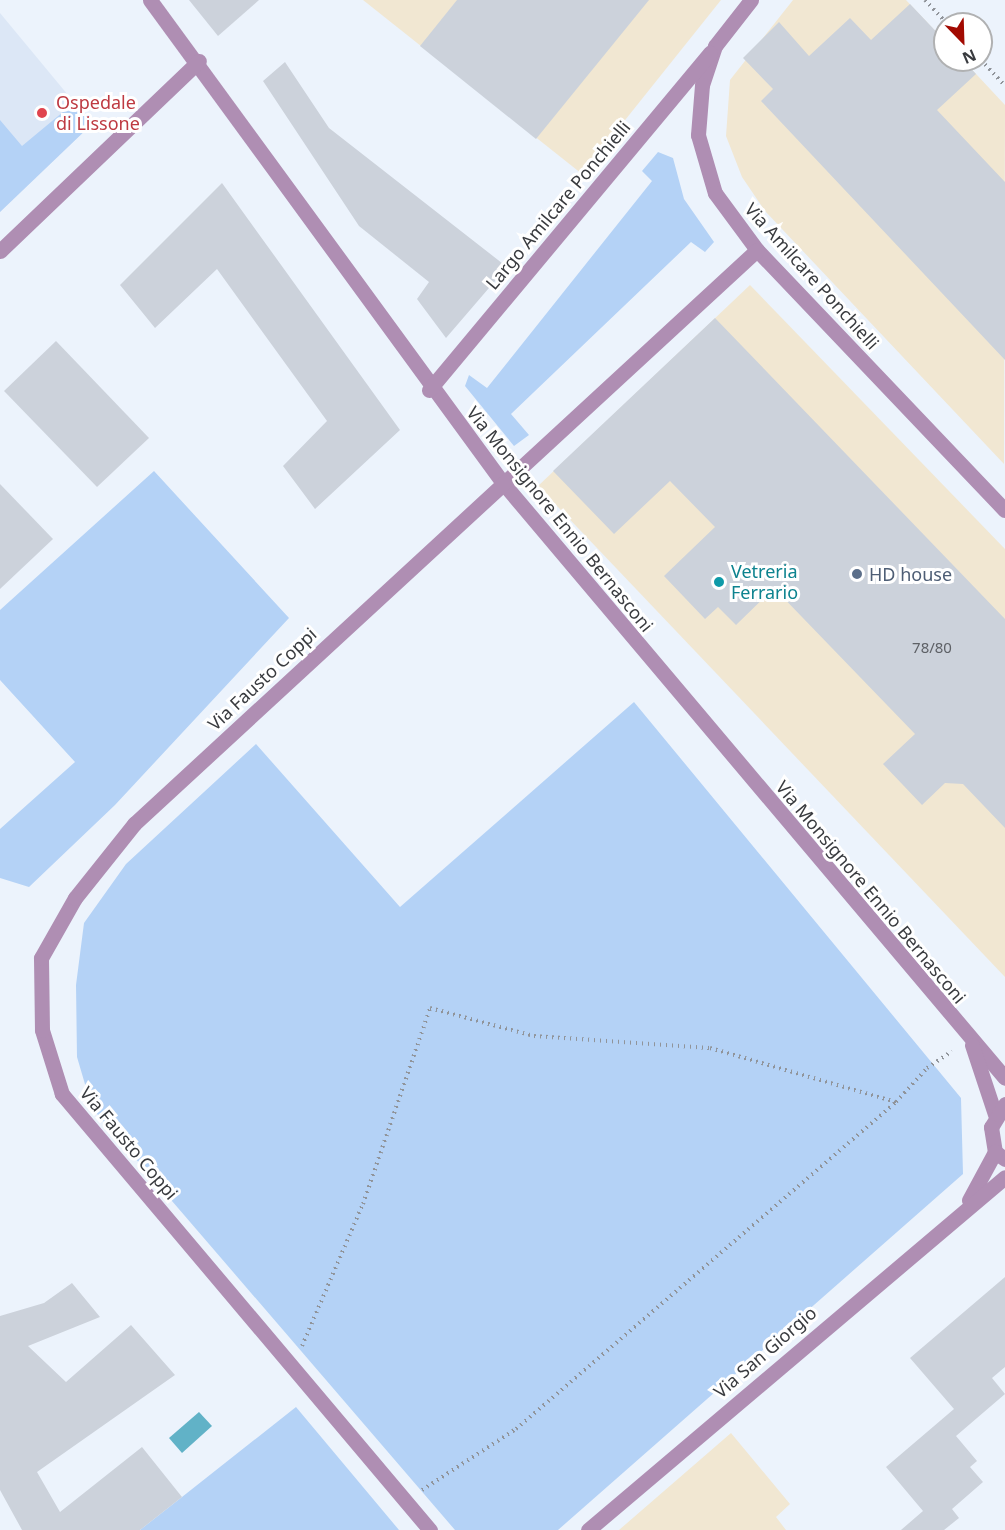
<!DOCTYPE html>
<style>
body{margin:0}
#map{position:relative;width:1005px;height:1530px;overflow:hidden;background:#ecf3fc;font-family:"Noto Sans",sans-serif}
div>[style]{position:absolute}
.industrial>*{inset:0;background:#f1e7d2}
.built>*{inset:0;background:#dce7f6}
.green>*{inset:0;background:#b4d2f6}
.water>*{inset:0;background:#61b2c7}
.building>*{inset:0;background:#ccd2db}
.path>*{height:4px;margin-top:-2px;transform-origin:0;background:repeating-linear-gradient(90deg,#90949a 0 1.5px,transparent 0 6px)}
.minor>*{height:15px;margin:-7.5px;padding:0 7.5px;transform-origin:7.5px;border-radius:7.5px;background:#af8eb3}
.dots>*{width:16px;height:16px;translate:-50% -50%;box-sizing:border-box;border:3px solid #fff;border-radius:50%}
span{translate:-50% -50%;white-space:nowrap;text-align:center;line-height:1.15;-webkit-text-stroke:6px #fff;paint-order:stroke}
.number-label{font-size:15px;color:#5e6166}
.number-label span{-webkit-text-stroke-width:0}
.health-label{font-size:18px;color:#be3a42}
.left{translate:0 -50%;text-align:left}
.street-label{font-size:18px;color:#393b3f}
.culture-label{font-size:18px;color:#0d838f}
.service-label{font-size:18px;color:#4e5e75}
.north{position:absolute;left:933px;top:12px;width:60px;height:60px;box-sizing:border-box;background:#fff;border:2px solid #b0b1b2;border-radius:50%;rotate:157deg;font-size:16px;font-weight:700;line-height:24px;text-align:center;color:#393b3f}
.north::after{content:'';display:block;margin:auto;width:21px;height:27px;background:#a20a01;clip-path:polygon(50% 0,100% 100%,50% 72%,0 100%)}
</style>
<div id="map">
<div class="industrial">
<i style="clip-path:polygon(363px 0,721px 0,582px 174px)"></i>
<i style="clip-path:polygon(793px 0,906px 0,945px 41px,945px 60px,963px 60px,1005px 105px,1004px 464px,765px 211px,742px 177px,726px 136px,730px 80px)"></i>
<i style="clip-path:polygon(750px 285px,1005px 549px,1005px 977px,538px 486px)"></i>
<i style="clip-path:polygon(731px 1433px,790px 1504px,776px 1517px,786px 1530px,619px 1530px)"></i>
</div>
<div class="built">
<i style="clip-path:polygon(0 13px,92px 124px,0 212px)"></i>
</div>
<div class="green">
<i style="clip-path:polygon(75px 102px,92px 124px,0 212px,0 120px,22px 146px)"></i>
<i style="clip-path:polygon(658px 152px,673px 158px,684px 199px,714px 242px,705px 252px,691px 242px,511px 414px,529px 435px,514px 446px,465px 386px,469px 375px,487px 388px,652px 181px,642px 171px)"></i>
<i style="clip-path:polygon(154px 471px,289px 618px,115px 805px,29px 887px,0 878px,0 829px,75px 762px,0 680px,0 610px)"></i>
<i style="clip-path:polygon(634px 702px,961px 1098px,963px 1174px,558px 1530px,455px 1530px,92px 1108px,77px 1057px,76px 985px,84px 923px,126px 864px,256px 744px,400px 907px)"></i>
<i style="clip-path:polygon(296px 1407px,399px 1530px,140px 1530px,182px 1497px)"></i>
</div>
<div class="water">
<i style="clip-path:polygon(199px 1412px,212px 1426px,182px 1453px,169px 1438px)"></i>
</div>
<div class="building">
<i style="clip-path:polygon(189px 0,259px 0,218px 36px)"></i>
<i style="clip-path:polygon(457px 0,649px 0,536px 139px,420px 46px)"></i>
<i style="clip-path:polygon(910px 4px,945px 41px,945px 60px,963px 60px,976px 74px,937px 110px,1005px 182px,1005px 360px,761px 101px,773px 89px,743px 58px,779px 22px,809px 56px,850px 18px,871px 40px)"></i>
<i style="clip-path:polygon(285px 62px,329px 128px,507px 267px,446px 338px,417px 299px,429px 282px,359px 226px,263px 81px)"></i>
<i style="clip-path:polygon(222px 183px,400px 430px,315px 509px,283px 466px,327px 421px,217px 269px,155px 328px,120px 285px)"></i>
<i style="clip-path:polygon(715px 318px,1005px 619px,1005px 828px,963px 784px,945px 783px,922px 805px,883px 764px,915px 734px,774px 588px,736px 625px,718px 607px,705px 619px,664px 576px,715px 527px,670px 481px,614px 534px,553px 471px)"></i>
<i style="clip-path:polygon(56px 341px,149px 438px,97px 487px,4px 391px)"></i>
<i style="clip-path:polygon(0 484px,53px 539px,0 589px)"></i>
<i style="clip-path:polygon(1005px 1277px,1005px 1367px,992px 1378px,1005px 1394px,956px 1436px,977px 1461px,970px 1467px,983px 1482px,952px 1509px,959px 1518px,944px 1530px,901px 1530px,923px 1511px,886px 1467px,954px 1409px,910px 1358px)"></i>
<i style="clip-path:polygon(72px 1283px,100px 1317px,28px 1346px,66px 1382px,131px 1325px,175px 1375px,37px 1472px,60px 1512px,142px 1447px,182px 1497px,140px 1530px,22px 1530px,0 1490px,0 1316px,44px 1303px)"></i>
</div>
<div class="path">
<i style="left:925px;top:0;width:33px;rotate:47deg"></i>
<i style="left:981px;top:60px;width:35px;rotate:47deg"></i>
<i style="left:302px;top:1346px;width:155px;rotate:-66.8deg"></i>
<i style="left:363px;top:1204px;width:207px;rotate:-71.1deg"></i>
<i style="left:430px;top:1008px;width:108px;rotate:15.1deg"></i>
<i style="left:534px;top:1036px;width:176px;rotate:3.9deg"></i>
<i style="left:710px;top:1048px;width:194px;rotate:16.2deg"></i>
<i style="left:896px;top:1102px;width:46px;rotate:-47.6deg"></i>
<i style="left:927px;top:1068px;width:30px;rotate:-34deg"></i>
<i style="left:422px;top:1490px;width:112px;rotate:-33deg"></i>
<i style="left:516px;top:1429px;width:501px;rotate:-40.71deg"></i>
</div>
<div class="minor">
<i style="left:150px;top:0;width:598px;rotate:53.84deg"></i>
<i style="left:503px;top:483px;width:778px;rotate:49.85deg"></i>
<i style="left:751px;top:0;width:58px;rotate:128deg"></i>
<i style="left:715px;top:46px;width:41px;rotate:108.4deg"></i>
<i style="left:702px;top:85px;width:50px;rotate:94.6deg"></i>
<i style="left:698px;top:135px;width:60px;rotate:73.7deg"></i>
<i style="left:715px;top:193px;width:71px;rotate:53.6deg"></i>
<i style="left:757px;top:250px;width:359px;rotate:46.4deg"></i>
<i style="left:0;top:251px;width:275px;rotate:-43.7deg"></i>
<i style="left:429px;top:390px;width:439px;rotate:-50.2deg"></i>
<i style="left:972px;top:1045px;width:73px;rotate:71.6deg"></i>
<i style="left:1005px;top:1104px;width:27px;rotate:121deg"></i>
<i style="left:991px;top:1127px;width:25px;rotate:81deg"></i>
<i style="left:995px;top:1152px;width:12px;rotate:35deg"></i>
<i style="left:969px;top:1200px;width:55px;rotate:-61.6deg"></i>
<i style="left:430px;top:1530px;width:571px;rotate:-130.17deg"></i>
<i style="left:62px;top:1094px;width:67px;rotate:-107.4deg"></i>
<i style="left:42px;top:1030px;width:72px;rotate:-90.8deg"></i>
<i style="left:41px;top:958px;width:69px;rotate:-60.5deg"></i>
<i style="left:75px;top:898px;width:95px;rotate:-51.4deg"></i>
<i style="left:134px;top:824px;width:847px;rotate:-42.66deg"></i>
<i style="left:588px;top:1530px;width:546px;rotate:-40.25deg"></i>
</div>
<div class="dots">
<i style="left:42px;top:113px;background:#e0444e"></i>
<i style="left:857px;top:574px;background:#5c6f8a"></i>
<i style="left:719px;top:582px;background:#0f9aa8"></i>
</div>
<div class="number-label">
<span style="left:932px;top:648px">78/80</span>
</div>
<div class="health-label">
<span class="left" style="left:56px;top:113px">Ospedale<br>di Lissone</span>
</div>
<div class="street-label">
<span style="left:558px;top:205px;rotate:-50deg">Largo Amilcare Ponchielli</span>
<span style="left:812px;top:276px;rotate:48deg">Via Amilcare Ponchielli</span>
<span style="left:560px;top:519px;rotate:51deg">Via Monsignore Ennio Bernasconi</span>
<span style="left:262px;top:679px;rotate:-43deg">Via Fausto Coppi</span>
<span style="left:871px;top:892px;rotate:50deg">Via Monsignore Ennio Bernasconi</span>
<span style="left:129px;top:1143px;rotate:50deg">Via Fausto Coppi</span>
<span style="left:765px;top:1352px;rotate:-41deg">Via San Giorgio</span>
</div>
<div class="culture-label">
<span class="left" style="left:731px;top:582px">Vetreria<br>Ferrario</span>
</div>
<div class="service-label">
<span class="left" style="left:869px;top:574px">HD house</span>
</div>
<div class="north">N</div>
</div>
